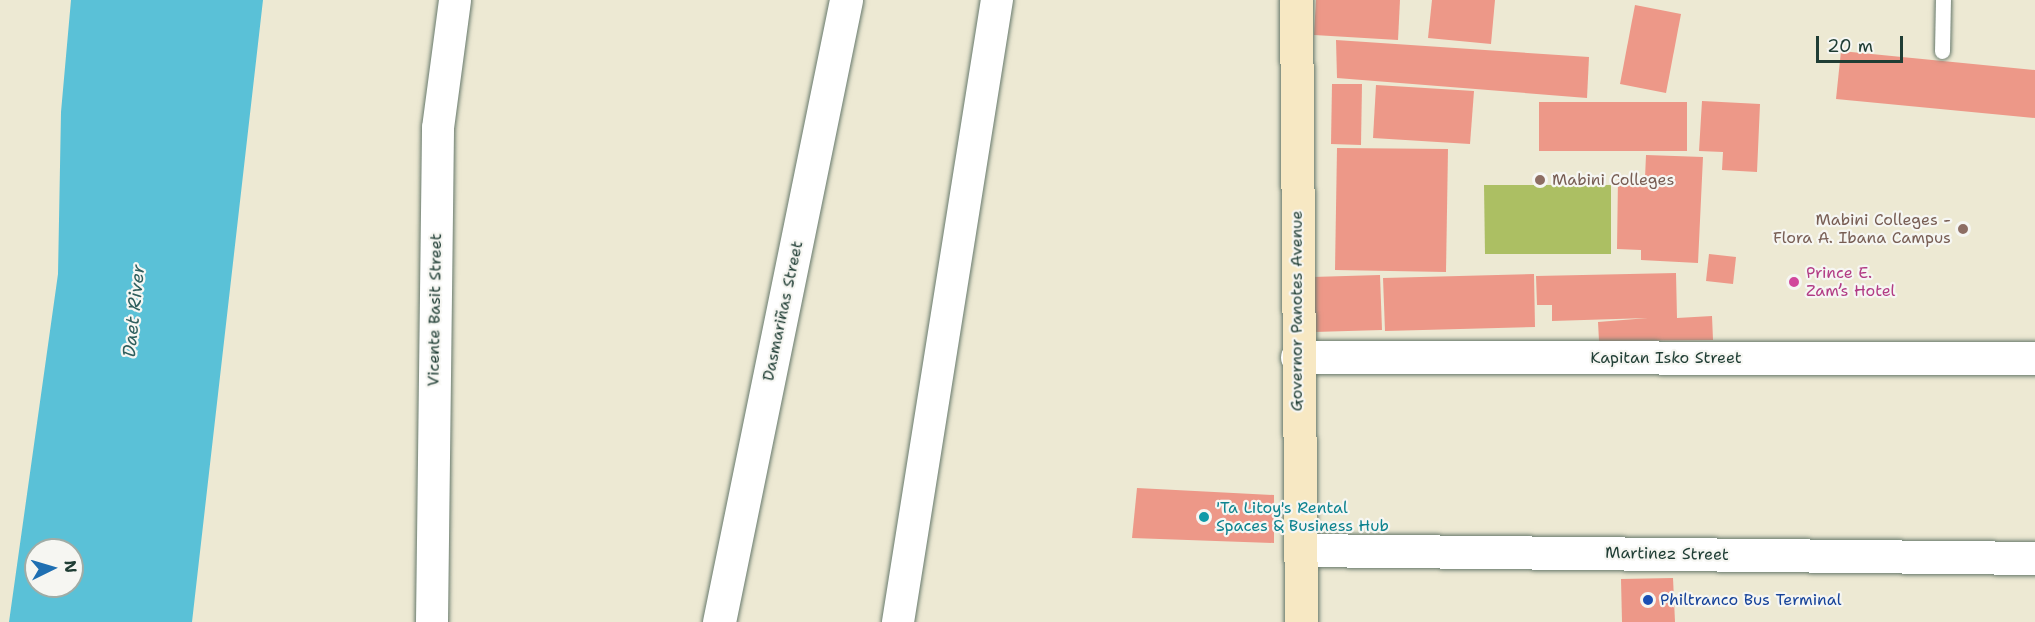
<!DOCTYPE html>
<meta charset="utf-8">
<style>
body{margin:0}
#map{position:relative;width:2035px;height:622px;overflow:hidden;background:#ede9d3;font-family:"Shantell Sans",sans-serif}
div>[style]{position:absolute}
.green>*{inset:0;background:#acbf63}
.water>*{inset:0;background:#5ac1d7}
.building>*{inset:0;background:#ed9888}
.roads{filter:drop-shadow(0 0 2px #67796c) drop-shadow(0 0 2px #67796c)}
.service>*{height:15px;margin:-7.5px;padding:0 7.5px;transform-origin:7.5px;border-radius:7.5px;background:#fff}
.minor>*{height:32px;margin:-16px;padding:0 16px;transform-origin:16px;border-radius:16px;background:#fff}
.tertiary>*{height:33px;margin:-16.5px;padding:0 16.5px;transform-origin:16.5px;border-radius:16.5px;background:#fff}
.secondary>*{height:33px;margin:-16.5px;padding:0 16.5px;transform-origin:16.5px;border-radius:16.5px;background:#f7e8c3}
.dots>*{width:16px;height:16px;translate:-50% -50%;box-sizing:border-box;border:3px solid #f6f6f2;border-radius:50%}
span{translate:-50% -50%;white-space:nowrap;text-align:center;line-height:1.15;-webkit-text-stroke:4.5px #f6f6f2;paint-order:stroke}
.education-label{font-size:16px;color:#785e54}
.left{translate:0 -50%;text-align:left}
.right{translate:-100% -50%;text-align:right}
.hotel-label{font-size:16px;color:#b23c85}
.street-label{font-size:16px;color:#1f3d34}
.culture-label{font-size:16px;color:#0d838f}
.transit-label{font-size:16px;color:#164399}
.water-label{font-size:18px;color:#2e5e5d;font-style:italic}
.north{position:absolute;left:24px;top:538px;width:60px;height:60px;box-sizing:border-box;background:#f6f6f2;border:2px solid #a0aca6;border-radius:50%;rotate:85deg;font-size:16px;font-weight:700;line-height:24px;text-align:center;color:#1f3d34}
.north::after{content:'';display:block;margin:auto;width:21px;height:27px;background:#1f6fb2;clip-path:polygon(50% 0,100% 100%,50% 72%,0 100%)}
.scale{position:absolute;left:1816px;top:36px;width:87px;height:27px;box-sizing:border-box;border:3px solid #1f3d34;border-top:0;padding-left:8px;font-size:18px;line-height:21px;white-space:nowrap;color:#1f3d34;-webkit-text-stroke:4px #f6f6f2;paint-order:stroke}
</style>
<div id="map">
<div class="green">
<i style="clip-path:polygon(1484px 185px,1611px 185px,1611px 254px,1485px 254px)"></i>
</div>
<div class="water">
<i style="clip-path:polygon(evenodd,71px 0,263px 0,192px 622px,9px 622px,58px 274px,61px 112px,71px 0,36px 550px,72px 550px,72px 586px,36px 586px,36px 550px)"></i>
</div>
<div class="building">
<i style="clip-path:polygon(1316px 0,1400px 0,1398px 40px,1314px 35px)"></i>
<i style="clip-path:polygon(1432px 0,1495px 0,1491px 44px,1428px 38px)"></i>
<i style="clip-path:polygon(1635px 5px,1681px 14px,1666px 93px,1620px 84px)"></i>
<i style="clip-path:polygon(1336px 40px,1589px 57px,1587px 98px,1337px 78px)"></i>
<i style="clip-path:polygon(1841px 51px,2035px 70px,2035px 118px,1836px 99px)"></i>
<i style="clip-path:polygon(1332px 84px,1362px 84px,1361px 145px,1331px 144px)"></i>
<i style="clip-path:polygon(1376px 85px,1474px 91px,1470px 144px,1373px 138px)"></i>
<i style="clip-path:polygon(1702px 101px,1760px 104px,1757px 172px,1722px 170px,1723px 152px,1699px 151px)"></i>
<i style="clip-path:polygon(1539px 102px,1687px 102px,1687px 151px,1539px 151px)"></i>
<i style="clip-path:polygon(1337px 148px,1448px 149px,1446px 272px,1335px 270px)"></i>
<i style="clip-path:polygon(1646px 155px,1703px 157px,1698px 263px,1641px 260px,1641px 250px,1617px 249px,1618px 178px,1645px 178px)"></i>
<i style="clip-path:polygon(1709px 254px,1736px 257px,1733px 284px,1706px 281px)"></i>
<i style="clip-path:polygon(1676px 273px,1677px 318px,1712px 316px,1713px 340px,1599px 341px,1598px 322px,1648px 318px,1552px 321px,1552px 305px,1537px 305px,1536px 276px)"></i>
<i style="clip-path:polygon(1534px 274px,1535px 327px,1385px 331px,1383px 278px)"></i>
<i style="clip-path:polygon(1380px 275px,1382px 330px,1314px 332px,1312px 277px)"></i>
<i style="clip-path:polygon(1137px 488px,1274px 495px,1274px 543px,1132px 538px)"></i>
<i style="clip-path:polygon(1673px 578px,1675px 622px,1622px 622px,1621px 579px)"></i>
</div>
<div class="roads">
<div class="service">
<i style="left:1942px;top:51px;width:51px;rotate:-88.9deg"></i>
</div>
<div class="minor">
<i style="left:432px;top:622px;width:494px;rotate:-89.3deg"></i>
<i style="left:438px;top:128px;width:129px;rotate:-82.4deg"></i>
<i style="left:898px;top:622px;width:630px;rotate:-80.96deg"></i>
</div>
<div class="tertiary">
<i style="left:1297px;top:357px;width:738px;rotate:0.08deg"></i>
<i style="left:1300px;top:550px;width:735px;rotate:0.62deg"></i>
<i style="left:719px;top:622px;width:635px;rotate:-78.46deg"></i>
</div>
<div class="secondary">
<i style="left:1296px;top:0;width:622px;rotate:89.54deg"></i>
</div>
</div>
<div class="dots">
<i style="left:1540px;top:180px;background:#8d6e63"></i>
<i style="left:1963px;top:229px;background:#8d6e63"></i>
<i style="left:1794px;top:282px;background:#d1479c"></i>
<i style="left:1204px;top:517px;background:#0f9aa8"></i>
<i style="left:1648px;top:600px;background:#1a4fb4"></i>
</div>
<div class="education-label">
<span class="left" style="left:1552px;top:180px">Mabini Colleges</span>
<span class="right" style="left:1951px;top:229px">Mabini Colleges -<br>Flora A. Ibana Campus</span>
</div>
<div class="hotel-label">
<span class="left" style="left:1806px;top:282px">Prince E.<br>Zam’s Hotel</span>
</div>
<div class="street-label">
<span style="left:435px;top:310px;rotate:-89deg">Vicente Basit Street</span>
<span style="left:783px;top:311px;rotate:-78deg">Dasmariñas Street</span>
<span style="left:1297px;top:311px;rotate:-90deg">Governor Panotes Avenue</span>
<span style="left:1666px;top:358px">Kapitan Isko Street</span>
<span style="left:1667px;top:554px;rotate:1deg">Martinez Street</span>
</div>
<div class="culture-label">
<span class="left" style="left:1216px;top:517px">'Ta Litoy's Rental<br>Spaces &amp; Business Hub</span>
</div>
<div class="transit-label">
<span class="left" style="left:1660px;top:600px">Philtranco Bus Terminal</span>
</div>
<div class="water-label">
<span style="left:134px;top:311px;rotate:-84deg">Daet River</span>
</div>
<div class="north">N</div>
<div class="scale">20 m</div>
</div>
